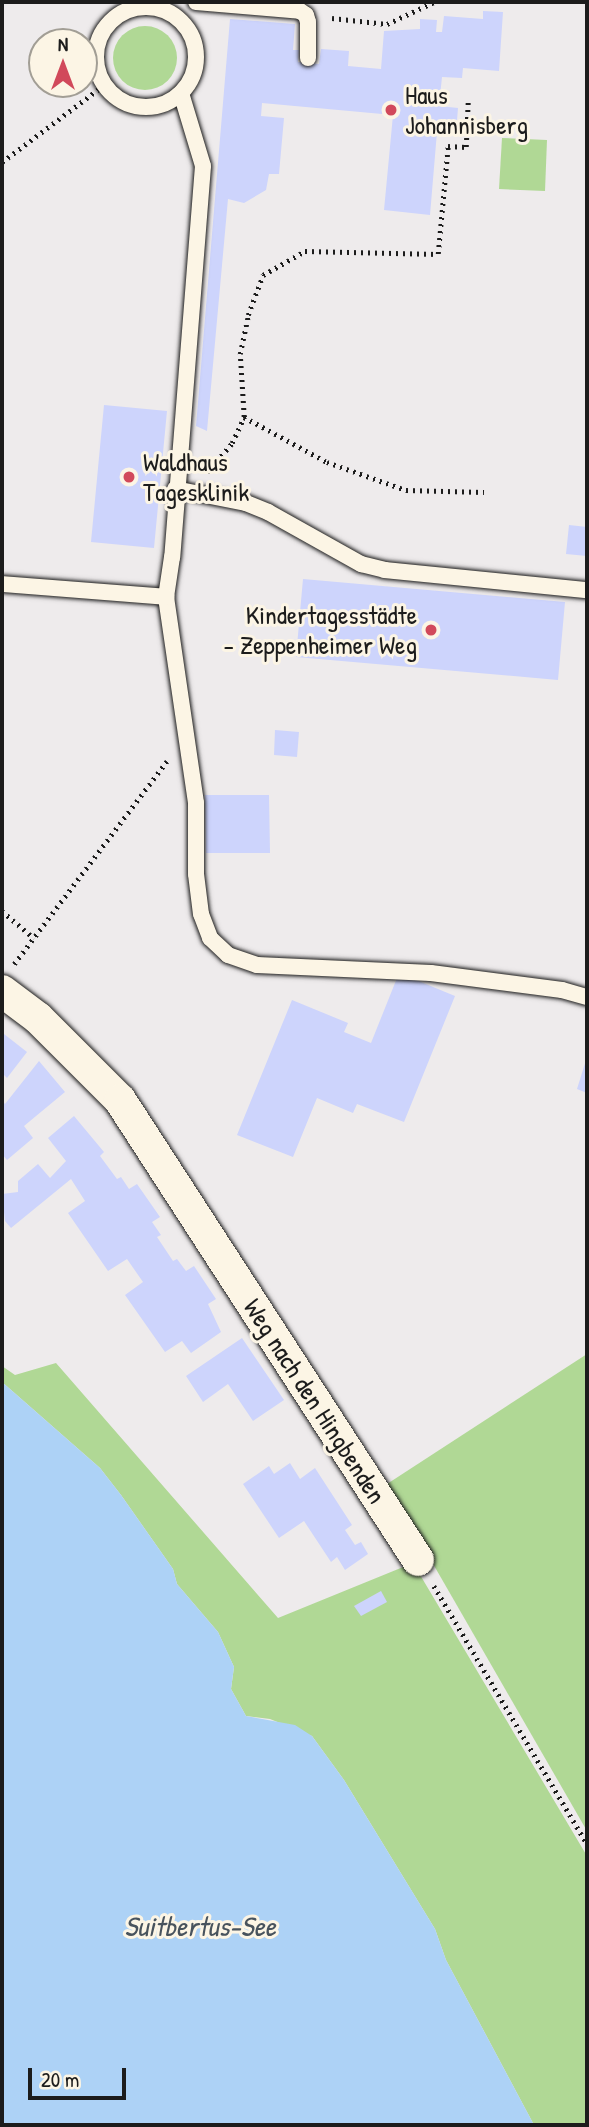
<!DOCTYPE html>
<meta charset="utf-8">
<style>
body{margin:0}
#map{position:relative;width:589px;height:2127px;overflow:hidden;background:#eeebec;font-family:"Patrick Hand",sans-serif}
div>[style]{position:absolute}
.green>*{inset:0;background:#b0d895}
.round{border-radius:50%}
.water>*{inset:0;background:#add2f6}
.building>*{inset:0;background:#cdd4fc}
.path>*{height:4.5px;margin-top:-2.25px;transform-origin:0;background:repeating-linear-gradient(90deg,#1c1c1c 0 2px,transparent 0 7px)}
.roads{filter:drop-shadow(0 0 2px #1c1c1c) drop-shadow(0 0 2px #1c1c1c)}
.lane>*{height:16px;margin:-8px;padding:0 8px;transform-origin:8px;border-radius:8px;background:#fcf5e5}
.lane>.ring{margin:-8px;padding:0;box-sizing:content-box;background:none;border:16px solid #fcf5e5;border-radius:50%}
.street>*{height:32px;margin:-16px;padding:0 16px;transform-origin:16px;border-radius:16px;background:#fcf5e5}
.dots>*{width:19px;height:19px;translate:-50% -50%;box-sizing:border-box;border:4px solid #fcf5e5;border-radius:50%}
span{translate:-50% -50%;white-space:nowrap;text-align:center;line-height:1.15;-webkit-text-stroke:6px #fcf5e5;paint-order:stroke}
.poi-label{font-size:26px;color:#1c1c1c}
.left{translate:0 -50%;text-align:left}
.right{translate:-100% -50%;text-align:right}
.street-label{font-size:26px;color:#1c1c1c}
.water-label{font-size:28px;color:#48535d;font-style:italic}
.frame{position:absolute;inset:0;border:4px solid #1c1c1c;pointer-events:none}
.north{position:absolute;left:28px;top:28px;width:70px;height:70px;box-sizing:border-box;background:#fcf5e5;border:2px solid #a29e95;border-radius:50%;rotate:0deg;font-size:19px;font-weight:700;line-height:28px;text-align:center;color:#1c1c1c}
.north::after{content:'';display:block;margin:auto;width:24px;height:32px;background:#d1495b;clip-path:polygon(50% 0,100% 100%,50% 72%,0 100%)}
.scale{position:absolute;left:28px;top:2068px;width:98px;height:32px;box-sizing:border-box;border:4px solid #1c1c1c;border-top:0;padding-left:9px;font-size:21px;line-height:24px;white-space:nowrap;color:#1c1c1c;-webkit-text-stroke:5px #fcf5e5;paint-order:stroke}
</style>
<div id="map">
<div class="green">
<i class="round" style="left:113px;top:26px;width:64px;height:64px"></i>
<i style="clip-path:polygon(502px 138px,547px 140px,545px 191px,499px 189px)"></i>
<i style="clip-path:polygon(587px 1354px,587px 1831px,387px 1484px)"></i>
<i style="clip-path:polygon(56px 1363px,278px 1618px,413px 1563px,587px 1856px,587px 2125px,534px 2125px,446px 1960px,435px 1929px,344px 1780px,312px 1736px,270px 1719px,246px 1716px,231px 1689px,234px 1667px,218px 1632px,177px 1584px,173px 1569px,121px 1495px,100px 1468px,2px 1382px,2px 1366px,15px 1375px)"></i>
</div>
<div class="water">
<i style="clip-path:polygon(2px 1382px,100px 1468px,121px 1495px,173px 1569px,177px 1584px,218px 1632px,234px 1667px,231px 1689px,246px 1716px,295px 1725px,312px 1736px,344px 1780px,435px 1929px,446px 1960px,534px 2125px,2px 2125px)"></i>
</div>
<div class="building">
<i style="clip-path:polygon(483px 11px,503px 12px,499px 71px,463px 68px,462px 78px,442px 77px,439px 106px,458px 108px,456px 133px,437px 132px,430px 215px,384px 210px,393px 115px,262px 103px,261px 116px,284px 118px,279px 174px,269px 174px,266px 190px,244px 203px,228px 199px,207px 431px,196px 426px,230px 19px,295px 24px,293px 50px,299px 50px,298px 62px,319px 64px,321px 49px,349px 51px,348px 66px,381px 69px,384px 31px,420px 29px,420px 19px,437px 20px,436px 32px,442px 32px,444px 16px,483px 19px)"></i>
<i style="clip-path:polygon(104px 405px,167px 411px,154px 548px,91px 542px)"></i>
<i style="clip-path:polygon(569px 525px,587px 527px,587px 556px,566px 554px)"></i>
<i style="clip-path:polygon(303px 579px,565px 602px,558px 680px,296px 657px)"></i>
<i style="clip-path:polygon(275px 730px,299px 732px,297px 757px,274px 755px)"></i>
<i style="clip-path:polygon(205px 795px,269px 795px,270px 853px,206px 853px)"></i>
<i style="clip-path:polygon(399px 973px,455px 996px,404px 1122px,357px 1104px,353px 1113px,317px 1098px,293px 1157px,237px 1135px,292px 1000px,348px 1023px,344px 1032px,371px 1043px)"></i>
<i style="clip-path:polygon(4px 1034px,27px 1052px,7px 1078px,2px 1073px)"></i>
<i style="clip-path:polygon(587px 1057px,587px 1093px,577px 1089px)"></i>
<i style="clip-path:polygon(39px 1061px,65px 1092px,24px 1126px,33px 1138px,7px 1160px,2px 1154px,2px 1100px,5px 1104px)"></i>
<i style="clip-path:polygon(74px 1116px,104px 1152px,100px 1156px,117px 1179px,121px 1177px,129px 1189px,137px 1184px,160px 1217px,152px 1222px,161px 1235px,157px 1237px,173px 1261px,177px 1259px,186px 1271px,194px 1266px,216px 1299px,208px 1304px,221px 1332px,191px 1353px,182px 1341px,165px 1352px,125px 1295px,143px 1282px,127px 1259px,108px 1271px,68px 1213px,85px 1201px,71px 1179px,11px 1228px,5px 1221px,2px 1194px,18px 1192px,18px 1181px,38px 1164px,50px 1178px,66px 1161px,48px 1138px)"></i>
<i style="clip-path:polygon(242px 1338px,284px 1400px,253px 1421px,228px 1384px,203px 1402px,186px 1376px)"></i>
<i style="clip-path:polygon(290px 1463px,300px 1479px,315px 1468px,352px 1525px,345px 1530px,355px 1545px,361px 1542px,368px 1554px,345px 1570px,337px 1557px,331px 1562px,304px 1521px,279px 1538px,243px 1484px,269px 1466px,274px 1474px)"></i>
<i style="clip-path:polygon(381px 1591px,387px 1602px,361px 1616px,354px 1606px)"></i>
</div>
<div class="path">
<i style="left:332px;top:18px;width:55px;rotate:6.2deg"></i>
<i style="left:387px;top:24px;width:52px;rotate:-25.1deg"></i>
<i style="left:2px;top:162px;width:129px;rotate:-37.1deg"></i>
<i style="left:244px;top:417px;width:94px;rotate:28.5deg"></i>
<i style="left:327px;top:462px;width:84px;rotate:19.5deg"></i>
<i style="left:406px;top:490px;width:78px;rotate:1.5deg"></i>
<i style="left:207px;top:472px;width:38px;rotate:-49deg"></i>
<i style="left:232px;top:443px;width:29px;rotate:-65deg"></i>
<i style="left:244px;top:417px;width:63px;rotate:-93.6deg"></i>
<i style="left:240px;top:354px;width:40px;rotate:-78deg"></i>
<i style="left:248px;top:315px;width:43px;rotate:-69.4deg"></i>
<i style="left:263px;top:275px;width:48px;rotate:-29.7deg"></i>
<i style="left:305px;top:251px;width:133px;rotate:1.3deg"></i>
<i style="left:438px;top:254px;width:108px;rotate:-84.7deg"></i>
<i style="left:448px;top:146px;width:18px;rotate:3deg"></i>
<i style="left:466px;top:147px;width:45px;rotate:-87.5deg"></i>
<i style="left:2px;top:911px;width:42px;rotate:40.2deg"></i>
<i style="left:14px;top:964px;width:254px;rotate:-53deg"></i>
<i style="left:434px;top:1586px;width:300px;rotate:59.3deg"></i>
</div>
<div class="roads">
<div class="lane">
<i style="left:196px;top:2px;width:104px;rotate:4.9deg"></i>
<i style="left:300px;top:11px;width:7px;rotate:34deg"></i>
<i style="left:306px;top:15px;width:7px;rotate:74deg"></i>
<i style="left:308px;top:22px;width:36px;rotate:90deg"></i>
<i class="ring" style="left:96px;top:7px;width:84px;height:84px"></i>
<i style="left:181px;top:93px;width:76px;rotate:73.2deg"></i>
<i style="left:203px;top:166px;width:392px;rotate:94.5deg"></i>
<i style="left:172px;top:557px;width:40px;rotate:98.5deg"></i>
<i style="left:166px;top:597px;width:208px;rotate:81.7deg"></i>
<i style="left:196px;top:803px;width:71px;rotate:90deg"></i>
<i style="left:196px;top:874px;width:40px;rotate:82.9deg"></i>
<i style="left:201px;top:914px;width:26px;rotate:69deg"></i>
<i style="left:210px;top:938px;width:25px;rotate:43deg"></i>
<i style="left:228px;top:955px;width:31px;rotate:19deg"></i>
<i style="left:257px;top:965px;width:174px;rotate:2.6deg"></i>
<i style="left:431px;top:973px;width:132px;rotate:7.4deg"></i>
<i style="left:562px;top:990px;width:26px;rotate:16deg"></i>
<i style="left:175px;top:489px;width:72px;rotate:11.2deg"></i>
<i style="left:246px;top:503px;width:24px;rotate:22deg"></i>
<i style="left:268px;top:512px;width:107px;rotate:29.2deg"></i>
<i style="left:361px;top:564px;width:25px;rotate:14deg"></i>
<i style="left:385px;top:570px;width:203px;rotate:5.7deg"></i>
<i style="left:2px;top:584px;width:165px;rotate:4.5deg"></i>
</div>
<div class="street">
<i style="left:2px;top:991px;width:45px;rotate:36.9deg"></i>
<i style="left:38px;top:1018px;width:116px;rotate:45deg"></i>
<i style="left:120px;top:1100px;width:548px;rotate:57.06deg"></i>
</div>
</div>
<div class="dots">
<i style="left:391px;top:110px;background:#d1495b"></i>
<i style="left:129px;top:477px;background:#d1495b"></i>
<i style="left:431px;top:630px;background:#d1495b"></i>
</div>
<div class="poi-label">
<span class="left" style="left:405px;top:110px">Haus<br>Johannisberg</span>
<span class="left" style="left:143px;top:477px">Waldhaus<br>Tagesklinik</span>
<span class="right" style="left:417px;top:630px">Kindertagesstädte<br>- Zeppenheimer Weg</span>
</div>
<div class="street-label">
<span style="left:315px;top:1401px;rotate:57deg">Weg nach den Hingbenden</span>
</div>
<div class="water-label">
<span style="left:200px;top:1926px">Suitbertus-See</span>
</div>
<div class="frame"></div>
<div class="north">N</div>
<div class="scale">20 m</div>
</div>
